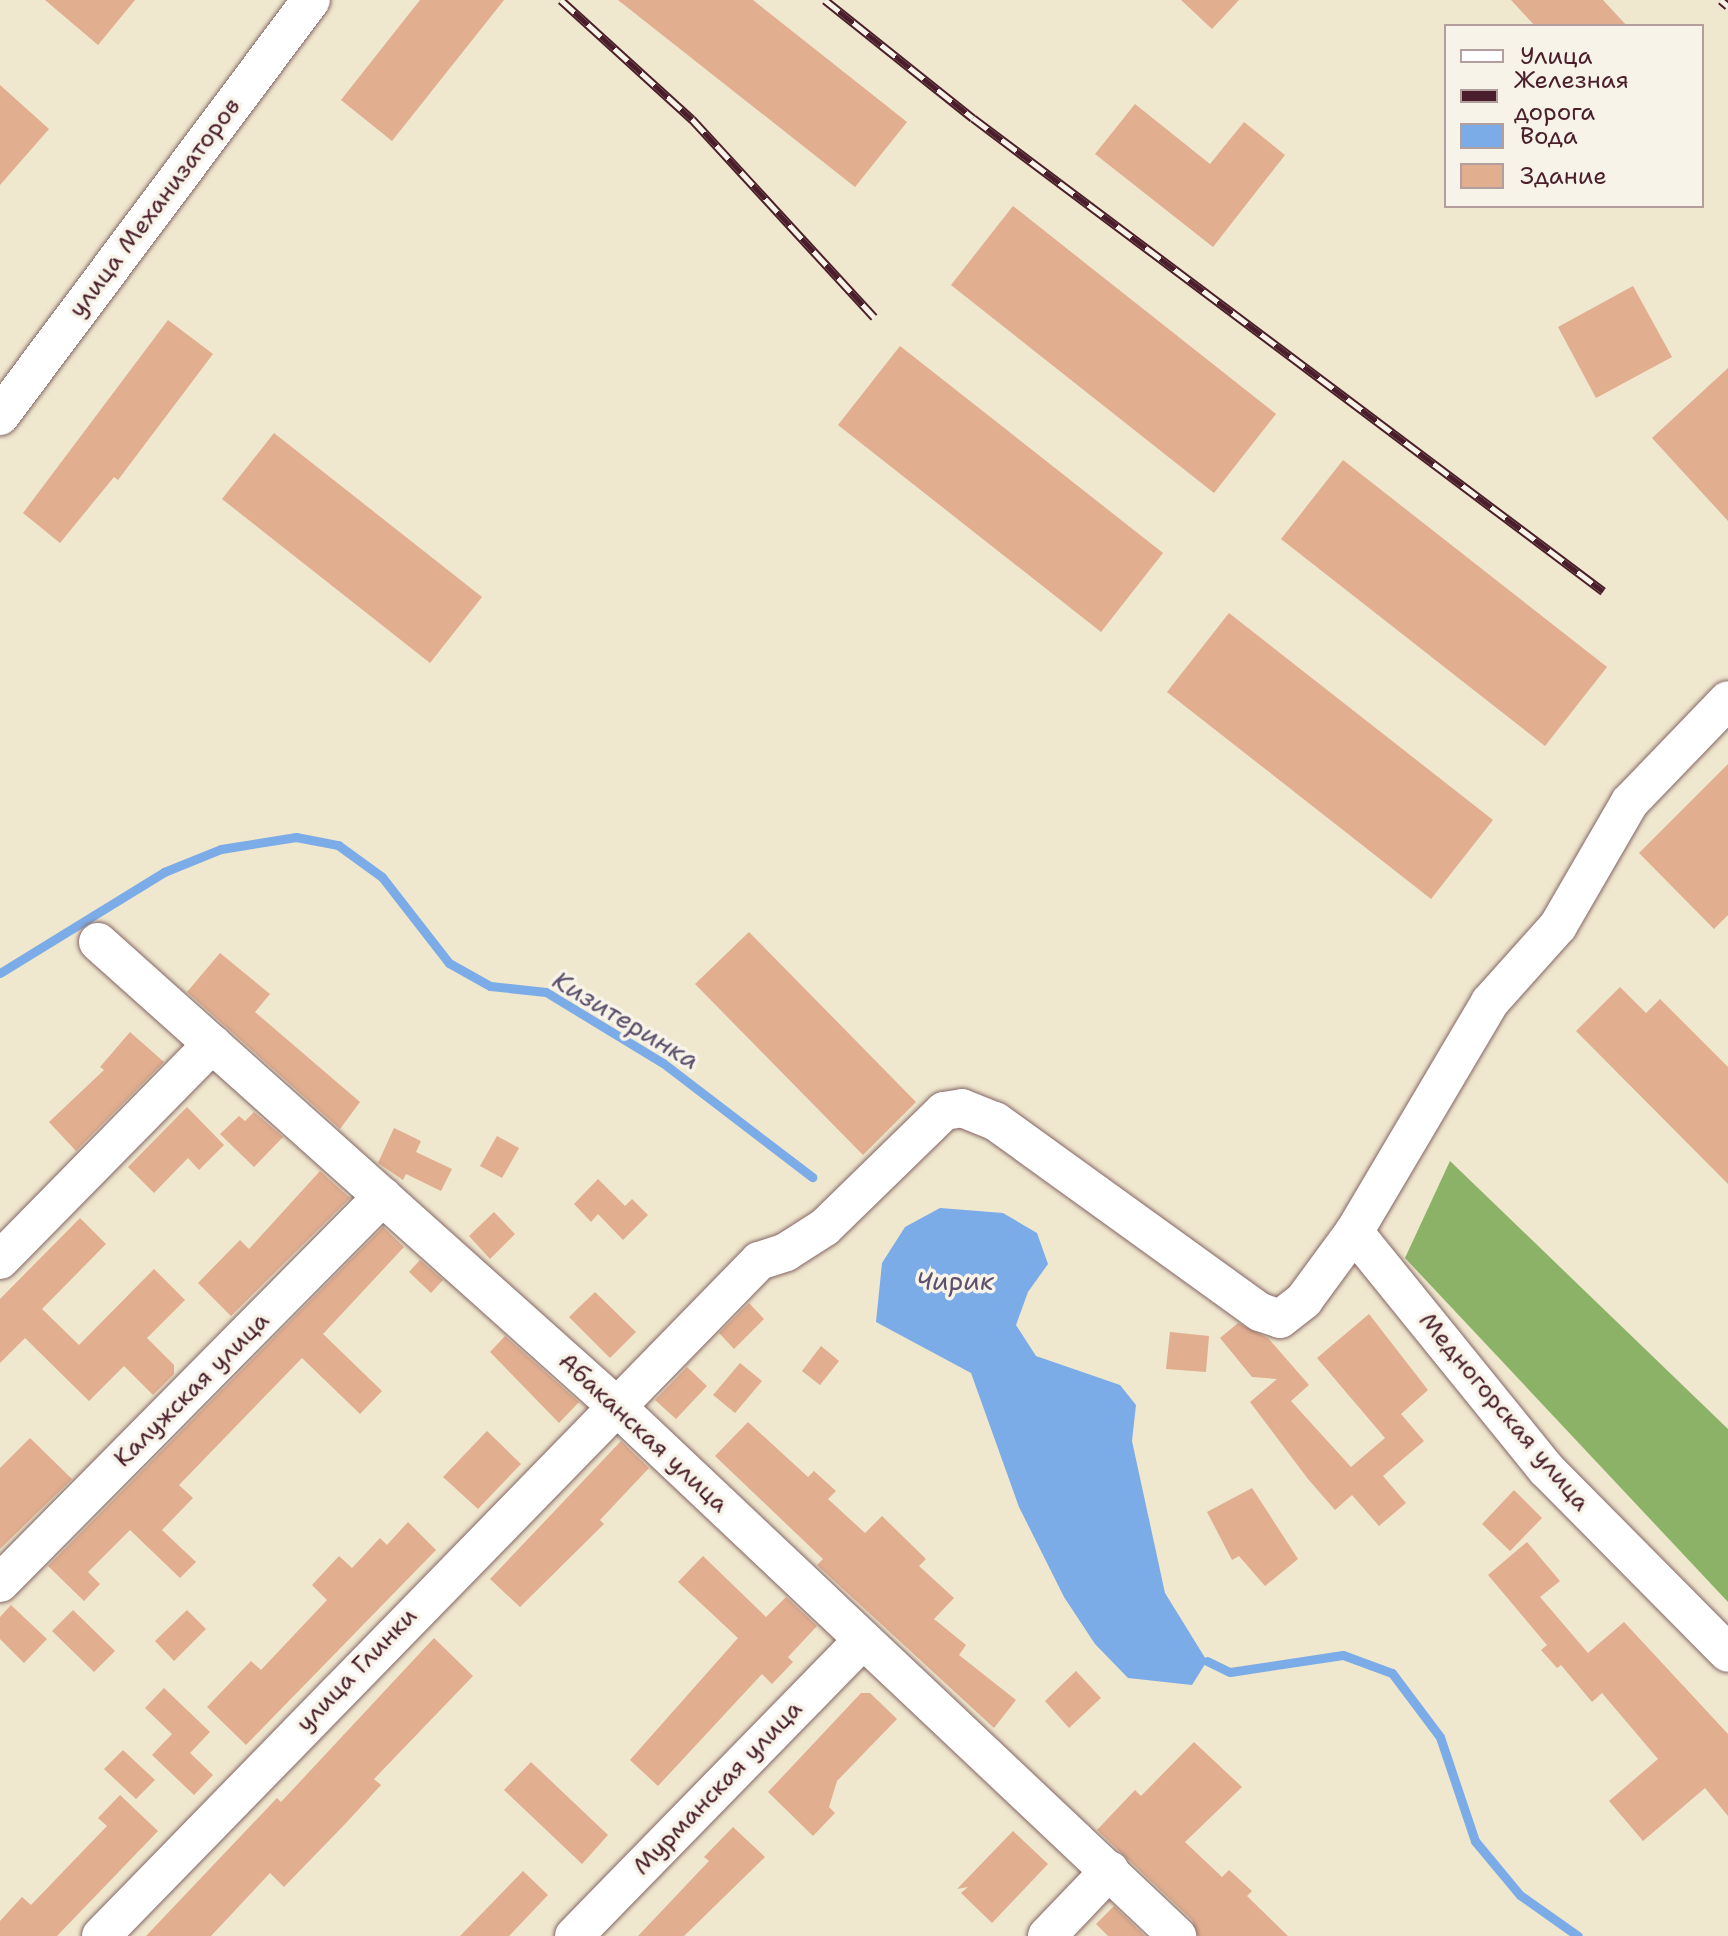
<!DOCTYPE html>
<meta charset="utf-8">
<style>
body{margin:0}
#map{position:relative;width:1728px;height:1936px;overflow:hidden;background:#efe7ce;font-family:"Shantell Sans",sans-serif}
div>[style]{position:absolute}
.forest>*{inset:0;background:#8cb267}
.water>*{inset:0;background:#7cace7}
.stream>*{height:9px;margin:-4.5px;padding:0 4.5px;transform-origin:4.5px;border-radius:4.5px;background:#7cace7}
.building>*{inset:0;background:#e1ae90}
.roads{filter:drop-shadow(0 0 2px #846564) drop-shadow(0 0 2px #846564)}
.minor>*{height:38px;margin:-19px;padding:0 19px;transform-origin:19px;border-radius:19px;background:#fff}
.rail>*{height:9px;margin-top:-4.5px;transform-origin:0;background:repeating-linear-gradient(90deg,#f7f3e8 0 18px,#4a1f2b 0 36px);box-sizing:border-box;border-block:2px solid #4a1f2b}
span{translate:-50% -50%;white-space:nowrap;text-align:center;line-height:1.15;-webkit-text-stroke:7px #f7f3e8;paint-order:stroke}
.street-label{font-size:24px;color:#4a1f2b}
.water-label{font-size:26px;color:#5c506d;font-style:italic}
.legend{position:absolute;left:1444px;top:24px;width:260px;height:184px;box-sizing:border-box;background:#f7f3e8;border:2px solid #b29e9c;margin:0;padding:10px 14px;list-style:none;font-size:24px;color:#4a1f2b}
.legend li{display:flex;align-items:center;gap:16px;height:40px}
.legend b{width:40px;border:2px solid #b29e9c}
</style>
<div id="map">
<div class="forest">
<i style="clip-path:polygon(1450px 1161px,1728px 1429px,1728px 1602px,1405px 1258px)"></i>
</div>
<div class="water">
<i style="clip-path:polygon(940px 1208px,1003px 1213px,1037px 1233px,1048px 1264px,1028px 1292px,1016px 1325px,1036px 1356px,1120px 1385px,1136px 1405px,1132px 1441px,1165px 1593px,1207px 1661px,1192px 1685px,1128px 1678px,1095px 1644px,1064px 1597px,1019px 1507px,971px 1373px,876px 1322px,882px 1263px,905px 1227px)"></i>
</div>
<div class="stream">
<i style="left:0;top:973px;width:193px;rotate:-31.6deg"></i>
<i style="left:164px;top:872px;width:61px;rotate:-22deg"></i>
<i style="left:221px;top:849px;width:76px;rotate:-9.1deg"></i>
<i style="left:296px;top:837px;width:43px;rotate:10.8deg"></i>
<i style="left:338px;top:845px;width:54px;rotate:36deg"></i>
<i style="left:382px;top:877px;width:109px;rotate:52.1deg"></i>
<i style="left:449px;top:963px;width:47px;rotate:29.3deg"></i>
<i style="left:490px;top:986px;width:56px;rotate:6.1deg"></i>
<i style="left:546px;top:992px;width:137px;rotate:31.3deg"></i>
<i style="left:663px;top:1063px;width:188px;rotate:37.4deg"></i>
<i style="left:1207px;top:1661px;width:25px;rotate:26deg"></i>
<i style="left:1230px;top:1672px;width:114px;rotate:-8.6deg"></i>
<i style="left:1343px;top:1655px;width:52px;rotate:20.2deg"></i>
<i style="left:1392px;top:1673px;width:80px;rotate:53.1deg"></i>
<i style="left:1440px;top:1737px;width:110px;rotate:71.4deg"></i>
<i style="left:1475px;top:1841px;width:70px;rotate:50.2deg"></i>
<i style="left:1520px;top:1895px;width:71px;rotate:35.3deg"></i>
</div>
<div class="building">
<i style="clip-path:polygon(45px 0,135px 0,98px 45px)"></i>
<i style="clip-path:polygon(420px 0,504px 0,392px 141px,341px 100px)"></i>
<i style="clip-path:polygon(618px 0,753px 0,907px 122px,855px 187px)"></i>
<i style="clip-path:polygon(1181px 0,1239px 0,1212px 29px)"></i>
<i style="clip-path:polygon(1511px 0,1603px 0,1627px 26px,1535px 26px)"></i>
<i style="clip-path:polygon(0 85px,49px 129px,0 185px)"></i>
<i style="clip-path:polygon(1135px 104px,1210px 164px,1244px 122px,1285px 155px,1213px 247px,1095px 154px)"></i>
<i style="clip-path:polygon(1013px 206px,1276px 414px,1214px 493px,951px 285px)"></i>
<i style="clip-path:polygon(1633px 286px,1672px 357px,1596px 398px,1558px 327px)"></i>
<i style="clip-path:polygon(168px 320px,213px 354px,118px 480px,114px 477px,60px 543px,23px 513px)"></i>
<i style="clip-path:polygon(900px 346px,1163px 553px,1101px 632px,838px 425px)"></i>
<i style="clip-path:polygon(1728px 368px,1728px 521px,1652px 438px)"></i>
<i style="clip-path:polygon(274px 433px,482px 597px,430px 663px,222px 499px)"></i>
<i style="clip-path:polygon(1343px 460px,1607px 667px,1545px 746px,1281px 539px)"></i>
<i style="clip-path:polygon(1229px 613px,1493px 820px,1431px 899px,1167px 692px)"></i>
<i style="clip-path:polygon(1728px 764px,1728px 915px,1714px 929px,1639px 853px)"></i>
<i style="clip-path:polygon(749px 932px,916px 1102px,863px 1155px,695px 984px)"></i>
<i style="clip-path:polygon(220px 953px,270px 994px,255px 1012px,360px 1102px,340px 1129px,187px 992px)"></i>
<i style="clip-path:polygon(1620px 987px,1646px 1013px,1660px 999px,1728px 1067px,1728px 1184px,1576px 1031px)"></i>
<i style="clip-path:polygon(130px 1032px,164px 1062px,76px 1151px,49px 1122px,104px 1070px,100px 1067px)"></i>
<i style="clip-path:polygon(187px 1107px,224px 1145px,199px 1170px,188px 1158px,154px 1193px,128px 1167px)"></i>
<i style="clip-path:polygon(254px 1112px,283px 1137px,254px 1167px,220px 1134px,239px 1116px,245px 1121px)"></i>
<i style="clip-path:polygon(394px 1128px,421px 1141px,416px 1152px,452px 1169px,441px 1191px,406px 1174px,403px 1180px,378px 1163px)"></i>
<i style="clip-path:polygon(497px 1136px,519px 1148px,502px 1178px,480px 1166px)"></i>
<i style="clip-path:polygon(320px 1171px,350px 1198px,231px 1316px,198px 1283px,240px 1240px,249px 1249px)"></i>
<i style="clip-path:polygon(598px 1179px,625px 1206px,632px 1199px,648px 1215px,623px 1240px,598px 1214px,591px 1222px,574px 1204px)"></i>
<i style="clip-path:polygon(494px 1212px,515px 1234px,490px 1259px,469px 1236px)"></i>
<i style="clip-path:polygon(80px 1218px,106px 1244px,42px 1309px,79px 1345px,154px 1269px,185px 1300px,147px 1338px,174px 1365px,174px 1374px,153px 1395px,124px 1366px,89px 1401px,25px 1338px,0 1363px,0 1299px)"></i>
<i style="clip-path:polygon(383px 1227px,404px 1247px,323px 1334px,382px 1391px,360px 1414px,302px 1358px,179px 1485px,193px 1498px,162px 1530px,196px 1562px,180px 1578px,130px 1530px,88px 1572px,100px 1584px,84px 1601px,48px 1566px)"></i>
<i style="clip-path:polygon(420px 1260px,443px 1280px,431px 1293px,409px 1272px)"></i>
<i style="clip-path:polygon(595px 1292px,636px 1332px,610px 1358px,569px 1317px)"></i>
<i style="clip-path:polygon(749px 1303px,764px 1319px,734px 1349px,719px 1333px)"></i>
<i style="clip-path:polygon(1369px 1314px,1428px 1390px,1401px 1414px,1424px 1441px,1383px 1476px,1406px 1503px,1379px 1526px,1352px 1495px,1335px 1510px,1308px 1479px,1250px 1402px,1277px 1379px,1252px 1377px,1220px 1338px,1238px 1323px,1268px 1338px,1309px 1385px,1291px 1401px,1351px 1467px,1385px 1438px,1317px 1358px)"></i>
<i style="clip-path:polygon(1170px 1332px,1209px 1336px,1206px 1372px,1166px 1369px)"></i>
<i style="clip-path:polygon(505px 1336px,579px 1402px,559px 1423px,490px 1352px)"></i>
<i style="clip-path:polygon(821px 1346px,839px 1361px,820px 1385px,802px 1371px)"></i>
<i style="clip-path:polygon(740px 1363px,762px 1381px,735px 1413px,713px 1395px)"></i>
<i style="clip-path:polygon(687px 1367px,707px 1386px,676px 1419px,655px 1400px)"></i>
<i style="clip-path:polygon(748px 1422px,808px 1477px,814px 1471px,836px 1491px,828px 1499px,865px 1533px,882px 1516px,926px 1559px,919px 1566px,954px 1598px,934px 1619px,966px 1645px,959px 1655px,1016px 1700px,994px 1728px,817px 1565px,823px 1559px,715px 1456px)"></i>
<i style="clip-path:polygon(487px 1431px,521px 1464px,478px 1509px,443px 1477px)"></i>
<i style="clip-path:polygon(30px 1438px,72px 1479px,0 1549px,0 1468px)"></i>
<i style="clip-path:polygon(621px 1441px,649px 1468px,600px 1520px,604px 1524px,520px 1607px,490px 1579px)"></i>
<i style="clip-path:polygon(1252px 1488px,1298px 1559px,1265px 1586px,1239px 1556px,1232px 1560px,1207px 1512px)"></i>
<i style="clip-path:polygon(1514px 1490px,1542px 1518px,1510px 1551px,1482px 1524px)"></i>
<i style="clip-path:polygon(408px 1522px,436px 1550px,246px 1745px,207px 1707px,251px 1661px,261px 1670px,327px 1600px,312px 1585px,339px 1556px,352px 1568px,380px 1538px,387px 1545px)"></i>
<i style="clip-path:polygon(1527px 1542px,1560px 1581px,1540px 1597px,1588px 1653px,1624px 1622px,1728px 1734px,1728px 1816px,1705px 1788px,1643px 1841px,1609px 1801px,1658px 1759px,1602px 1693px,1592px 1702px,1561px 1665px,1557px 1668px,1541px 1650px,1547px 1645px,1488px 1575px)"></i>
<i style="clip-path:polygon(703px 1556px,766px 1617px,786px 1597px,817px 1626px,788px 1657px,793px 1662px,772px 1684px,762px 1674px,658px 1786px,630px 1760px,738px 1638px,678px 1582px)"></i>
<i style="clip-path:polygon(11px 1605px,47px 1639px,24px 1663px,0 1639px,0 1617px)"></i>
<i style="clip-path:polygon(73px 1610px,115px 1651px,94px 1672px,52px 1631px)"></i>
<i style="clip-path:polygon(187px 1610px,206px 1629px,174px 1661px,155px 1641px)"></i>
<i style="clip-path:polygon(434px 1638px,473px 1676px,374px 1779px,381px 1785px,346px 1823px,284px 1887px,270px 1873px,211px 1936px,146px 1936px,277px 1798px,281px 1802px)"></i>
<i style="clip-path:polygon(1076px 1671px,1101px 1698px,1069px 1728px,1045px 1701px)"></i>
<i style="clip-path:polygon(164px 1688px,210px 1732px,190px 1753px,213px 1775px,194px 1795px,152px 1755px,172px 1734px,145px 1708px)"></i>
<i style="clip-path:polygon(861px 1693px,870px 1693px,897px 1719px,837px 1781px,829px 1807px,835px 1813px,813px 1836px,768px 1792px)"></i>
<i style="clip-path:polygon(1194px 1742px,1242px 1787px,1185px 1842px,1222px 1877px,1229px 1870px,1252px 1891px,1247px 1896px,1288px 1936px,1198px 1936px,1192px 1920px,1097px 1830px,1135px 1790px,1141px 1796px)"></i>
<i style="clip-path:polygon(123px 1750px,155px 1780px,136px 1799px,104px 1769px)"></i>
<i style="clip-path:polygon(531px 1762px,608px 1835px,582px 1864px,504px 1790px)"></i>
<i style="clip-path:polygon(120px 1795px,158px 1831px,57px 1936px,0 1936px,0 1921px,22px 1897px,31px 1905px,107px 1826px,98px 1818px)"></i>
<i style="clip-path:polygon(733px 1827px,765px 1857px,684px 1936px,638px 1936px,709px 1861px,704px 1857px)"></i>
<i style="clip-path:polygon(1013px 1831px,1048px 1864px,992px 1923px,961px 1893px,968px 1887px,957px 1889px)"></i>
<i style="clip-path:polygon(523px 1871px,548px 1895px,509px 1936px,460px 1936px)"></i>
<i style="clip-path:polygon(1114px 1906px,1145px 1936px,1108px 1936px,1096px 1924px)"></i>
</div>
<div class="roads">
<div class="minor">
<i style="left:0;top:416px;width:519px;rotate:-53.22deg"></i>
<i style="left:98px;top:942px;width:693px;rotate:41.84deg"></i>
<i style="left:614px;top:1404px;width:775px;rotate:43.38deg"></i>
<i style="left:1354px;top:1232px;width:306px;rotate:51deg"></i>
<i style="left:1547px;top:1470px;width:257px;rotate:45.3deg"></i>
<i style="left:0;top:1260px;width:303px;rotate:-45.5deg"></i>
<i style="left:0;top:1583px;width:544px;rotate:-45.3deg"></i>
<i style="left:101px;top:1936px;width:943px;rotate:-45.73deg"></i>
<i style="left:759px;top:1261px;width:28px;rotate:-18deg"></i>
<i style="left:786px;top:1252px;width:46px;rotate:-32.7deg"></i>
<i style="left:825px;top:1227px;width:166px;rotate:-44.3deg"></i>
<i style="left:944px;top:1111px;width:18px;rotate:-9deg"></i>
<i style="left:962px;top:1108px;width:35px;rotate:22deg"></i>
<i style="left:995px;top:1121px;width:327px;rotate:35.8deg"></i>
<i style="left:1260px;top:1312px;width:21px;rotate:19deg"></i>
<i style="left:1280px;top:1319px;width:31px;rotate:-38deg"></i>
<i style="left:1304px;top:1300px;width:84px;rotate:-53.7deg"></i>
<i style="left:1354px;top:1232px;width:267px;rotate:-59.4deg"></i>
<i style="left:1490px;top:1002px;width:102px;rotate:-48.2deg"></i>
<i style="left:1558px;top:926px;width:143px;rotate:-59.9deg"></i>
<i style="left:1630px;top:802px;width:141px;rotate:-46.1deg"></i>
<i style="left:574px;top:1936px;width:412px;rotate:-45.7deg"></i>
<i style="left:1047px;top:1936px;width:91px;rotate:-46.3deg"></i>
</div>
</div>
<div class="rail">
<i style="left:561px;top:0;width:177px;rotate:42.3deg"></i>
<i style="left:692px;top:119px;width:269px;rotate:47.4deg"></i>
<i style="left:825px;top:0;width:189px;rotate:38.6deg"></i>
<i style="left:973px;top:118px;width:788px;rotate:36.9deg"></i>
<i style="left:1721px;top:0;width:9px;rotate:41deg"></i>
</div>
<div class="street-label">
<span style="left:155px;top:208px;rotate:-53deg">улица Механизаторов</span>
<span style="left:192px;top:1390px;rotate:-45deg">Калужская улица</span>
<span style="left:1504px;top:1412px;rotate:50deg">Медногорская улица</span>
<span style="left:643px;top:1433px;rotate:43deg">Абаканская улица</span>
<span style="left:357px;top:1670px;rotate:-46deg">улица Глинки</span>
<span style="left:718px;top:1788px;rotate:-46deg">Мурманская улица</span>
</div>
<div class="water-label">
<span style="left:626px;top:1020px;rotate:31deg">Кизитеринка</span>
<span style="left:955px;top:1281px">Чирик</span>
</div>
<ul class="legend">
<li><b style="height:10px;background:#fff"></b>Улица</li>
<li><b style="height:10px;background:#4a1f2b"></b>Железная дорога</li>
<li><b style="height:22px;background:#7cace7"></b>Вода</li>
<li><b style="height:22px;background:#e1ae90"></b>Здание</li>
</ul>
</div>
